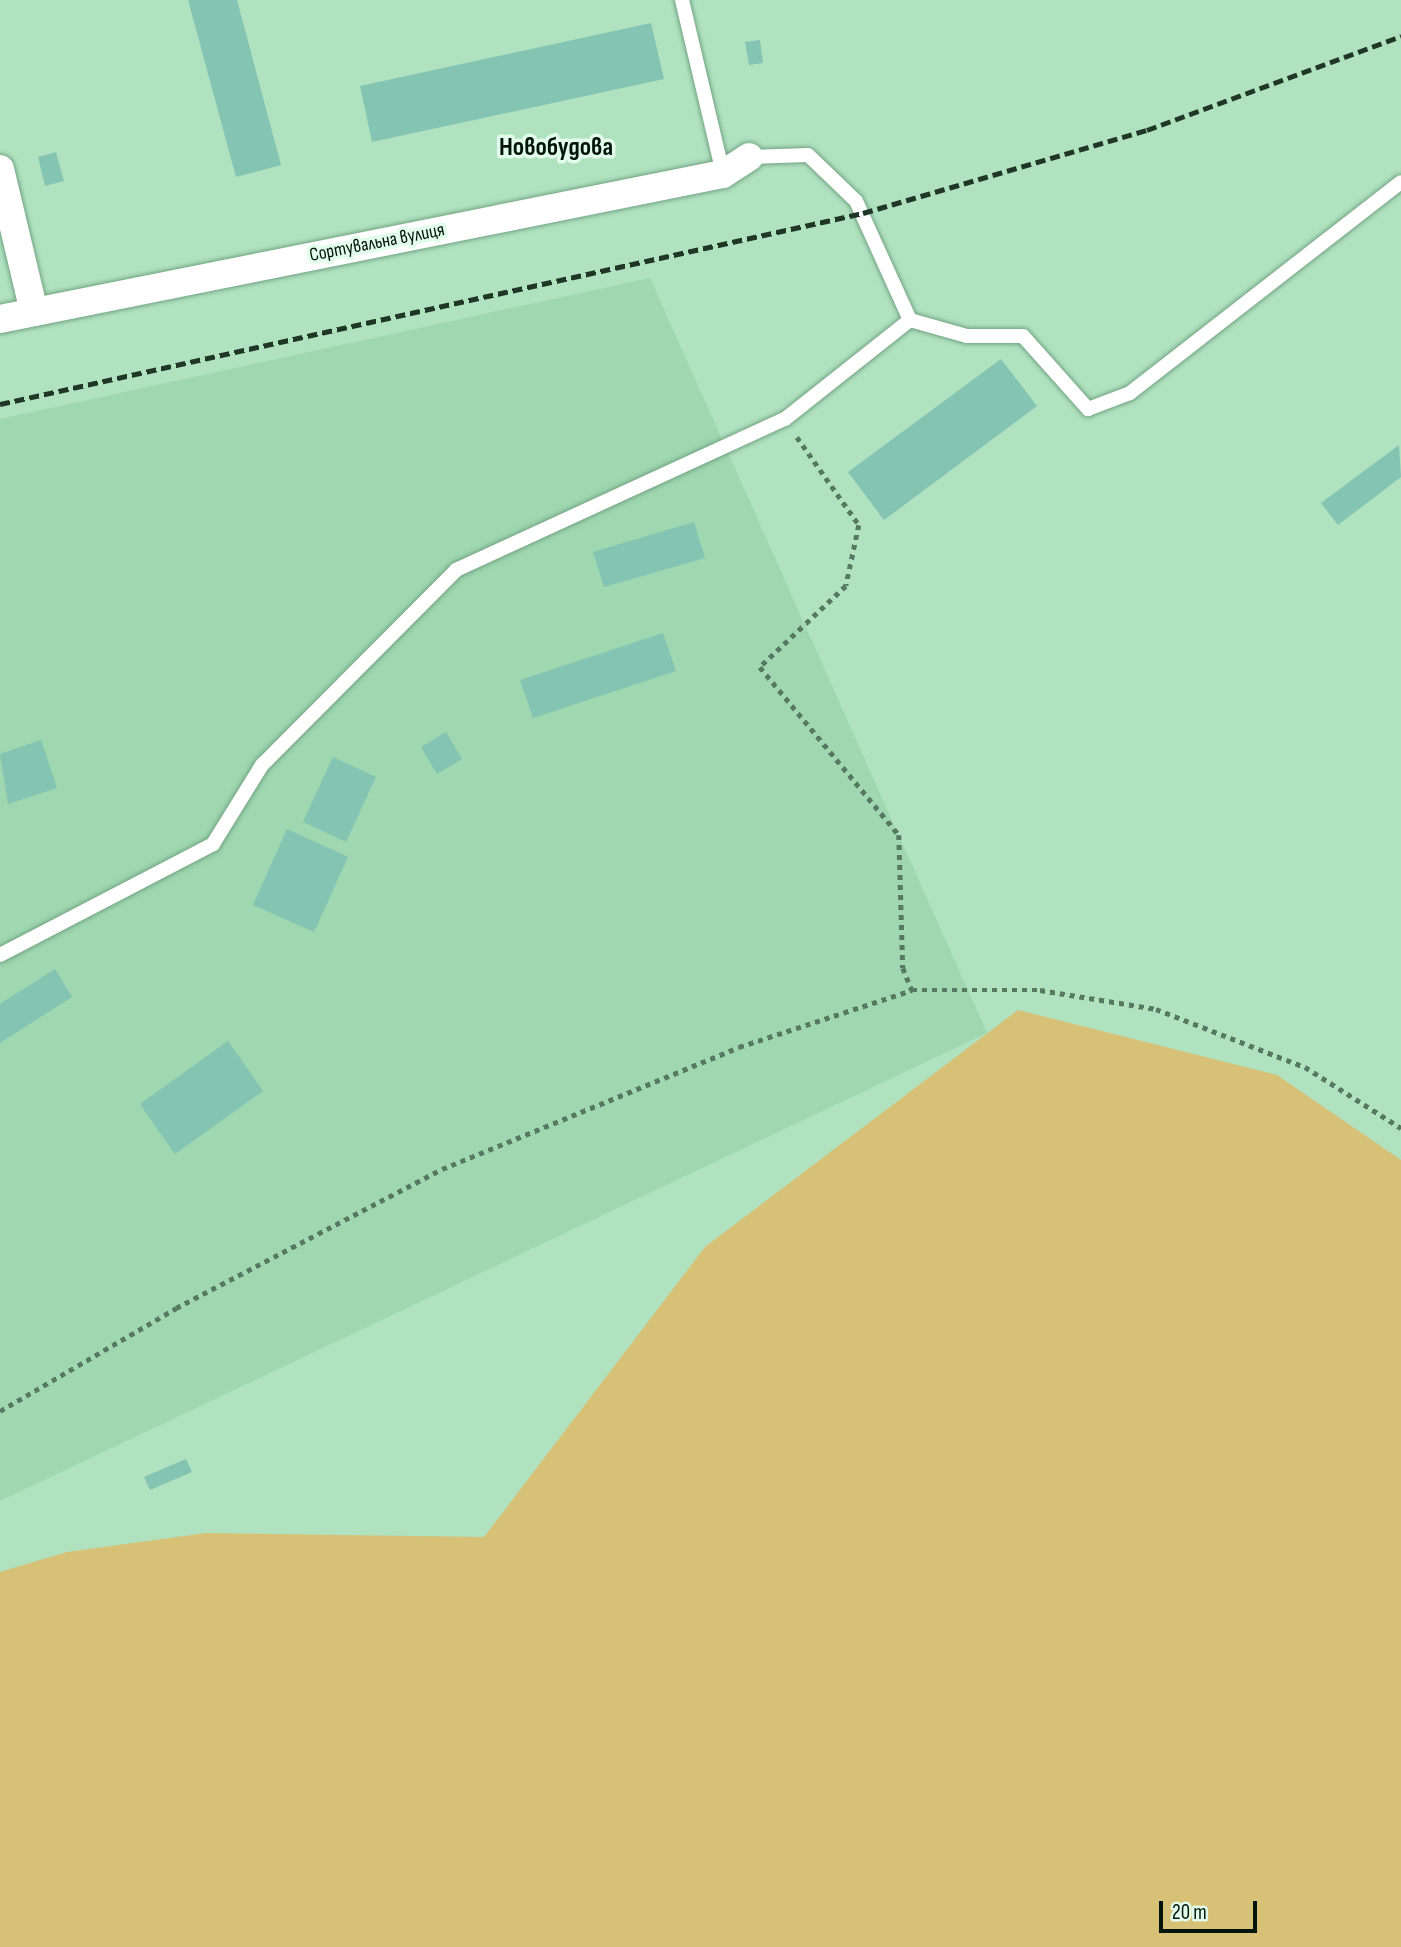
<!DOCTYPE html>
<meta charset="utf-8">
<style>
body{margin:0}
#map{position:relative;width:1401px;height:1947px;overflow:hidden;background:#b0e2c0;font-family:"Sofia Sans Condensed",sans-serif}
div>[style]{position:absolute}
.built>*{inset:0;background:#9ed7b0}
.green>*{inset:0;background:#d6c176}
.building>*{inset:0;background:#84c4b2}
.path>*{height:4.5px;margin-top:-2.25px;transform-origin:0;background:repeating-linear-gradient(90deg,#577861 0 5px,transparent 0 10px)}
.roads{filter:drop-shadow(0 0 2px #73a382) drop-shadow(0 0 2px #73a382)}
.service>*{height:14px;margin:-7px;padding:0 7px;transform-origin:7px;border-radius:7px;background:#fff}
.minor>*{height:28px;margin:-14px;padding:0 14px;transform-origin:14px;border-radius:14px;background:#fff}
.rail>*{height:5px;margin-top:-2.5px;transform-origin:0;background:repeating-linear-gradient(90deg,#203727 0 10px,transparent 0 15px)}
span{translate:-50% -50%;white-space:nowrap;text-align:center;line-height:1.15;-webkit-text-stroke:7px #e3fdeb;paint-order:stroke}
.street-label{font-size:19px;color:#031408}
.district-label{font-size:26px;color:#031408;font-weight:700}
.scale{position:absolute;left:1159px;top:1901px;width:98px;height:32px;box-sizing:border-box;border:4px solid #031408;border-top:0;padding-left:9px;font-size:21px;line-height:24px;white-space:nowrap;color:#031408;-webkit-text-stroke:5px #e3fdeb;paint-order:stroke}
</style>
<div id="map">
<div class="built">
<i style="clip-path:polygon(650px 278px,987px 1033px,0 1501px,0 419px)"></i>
</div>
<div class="green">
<i style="clip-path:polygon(1018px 1010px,1277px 1075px,1401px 1160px,1401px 1947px,0 1947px,0 1572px,67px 1552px,206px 1533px,484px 1537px,705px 1247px)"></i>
</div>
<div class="building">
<i style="clip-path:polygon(188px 0,237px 0,281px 165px,236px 177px)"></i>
<i style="clip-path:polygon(651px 23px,664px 79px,372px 142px,360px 86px)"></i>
<i style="clip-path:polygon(760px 40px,763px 63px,749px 65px,745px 42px)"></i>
<i style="clip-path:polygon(56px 152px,64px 181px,45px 186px,38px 157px)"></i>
<i style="clip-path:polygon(1001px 359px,1037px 406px,884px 520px,848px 472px)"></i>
<i style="clip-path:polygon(1399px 445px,1401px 477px,1338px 525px,1321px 503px)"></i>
<i style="clip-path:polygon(694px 522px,705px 558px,604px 587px,593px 552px)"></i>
<i style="clip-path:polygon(663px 633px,676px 671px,533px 718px,520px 680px)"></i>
<i style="clip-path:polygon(446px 732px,462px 759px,437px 774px,421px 747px)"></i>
<i style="clip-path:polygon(41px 740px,57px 788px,8px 804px,0 754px)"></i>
<i style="clip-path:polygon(333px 757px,376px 777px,346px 842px,303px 822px)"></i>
<i style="clip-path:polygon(287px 829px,348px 857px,314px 932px,253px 905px)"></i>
<i style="clip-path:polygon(55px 969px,72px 997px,0 1043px,0 1004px)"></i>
<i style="clip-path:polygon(228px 1041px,263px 1091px,175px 1154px,140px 1104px)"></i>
<i style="clip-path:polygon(186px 1459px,192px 1472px,150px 1490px,144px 1477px)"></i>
</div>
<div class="path">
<i style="left:797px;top:437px;width:108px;rotate:54.8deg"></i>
<i style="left:859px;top:525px;width:62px;rotate:102deg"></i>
<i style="left:846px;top:586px;width:118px;rotate:136.7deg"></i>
<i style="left:760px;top:667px;width:218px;rotate:50.4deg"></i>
<i style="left:899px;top:835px;width:133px;rotate:88.3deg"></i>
<i style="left:903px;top:968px;width:24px;rotate:68deg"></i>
<i style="left:912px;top:990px;width:128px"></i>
<i style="left:1040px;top:990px;width:118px;rotate:9.3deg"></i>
<i style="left:1156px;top:1009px;width:160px;rotate:21.3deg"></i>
<i style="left:1305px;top:1067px;width:114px;rotate:32.4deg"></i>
<i style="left:0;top:1411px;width:204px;rotate:-30.3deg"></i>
<i style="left:176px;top:1308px;width:300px;rotate:-27.6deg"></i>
<i style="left:442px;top:1169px;width:321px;rotate:-22.3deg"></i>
<i style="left:739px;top:1047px;width:182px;rotate:-18.2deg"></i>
</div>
<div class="roads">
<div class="service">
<i style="left:682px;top:0;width:179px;rotate:76.7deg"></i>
<i style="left:910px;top:320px;width:59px;rotate:15.7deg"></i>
<i style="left:967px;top:336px;width:56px"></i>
<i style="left:1023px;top:336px;width:98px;rotate:48.3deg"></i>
<i style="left:1088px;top:409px;width:45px;rotate:-20.9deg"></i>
<i style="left:1130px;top:393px;width:343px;rotate:-37.9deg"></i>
<i style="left:0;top:955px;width:240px;rotate:-27.5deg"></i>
<i style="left:213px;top:844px;width:93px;rotate:-58.2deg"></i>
<i style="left:262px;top:765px;width:275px;rotate:-45.1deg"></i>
<i style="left:456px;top:570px;width:362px;rotate:-24.7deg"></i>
<i style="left:785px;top:419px;width:159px;rotate:-38.4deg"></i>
<i style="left:910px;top:320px;width:131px;rotate:-114.4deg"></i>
<i style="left:856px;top:201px;width:66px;rotate:-136.2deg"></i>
<i style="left:808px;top:155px;width:59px;rotate:178.1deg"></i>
</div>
<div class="minor">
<i style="left:0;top:169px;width:147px;rotate:76.6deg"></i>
<i style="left:0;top:319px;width:737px;rotate:-11.34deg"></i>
<i style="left:723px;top:174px;width:31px;rotate:-33deg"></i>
</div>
</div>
<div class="rail">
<i style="left:0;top:404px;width:884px;rotate:-12.48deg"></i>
<i style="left:863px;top:213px;width:296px;rotate:-16.3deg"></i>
<i style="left:1147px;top:130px;width:271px;rotate:-20.3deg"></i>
</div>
<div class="street-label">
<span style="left:377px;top:243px;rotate:-11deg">Сортувальна вулиця</span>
</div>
<div class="district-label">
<span style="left:556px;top:148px">Новобудова</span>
</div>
<div class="scale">20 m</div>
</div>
